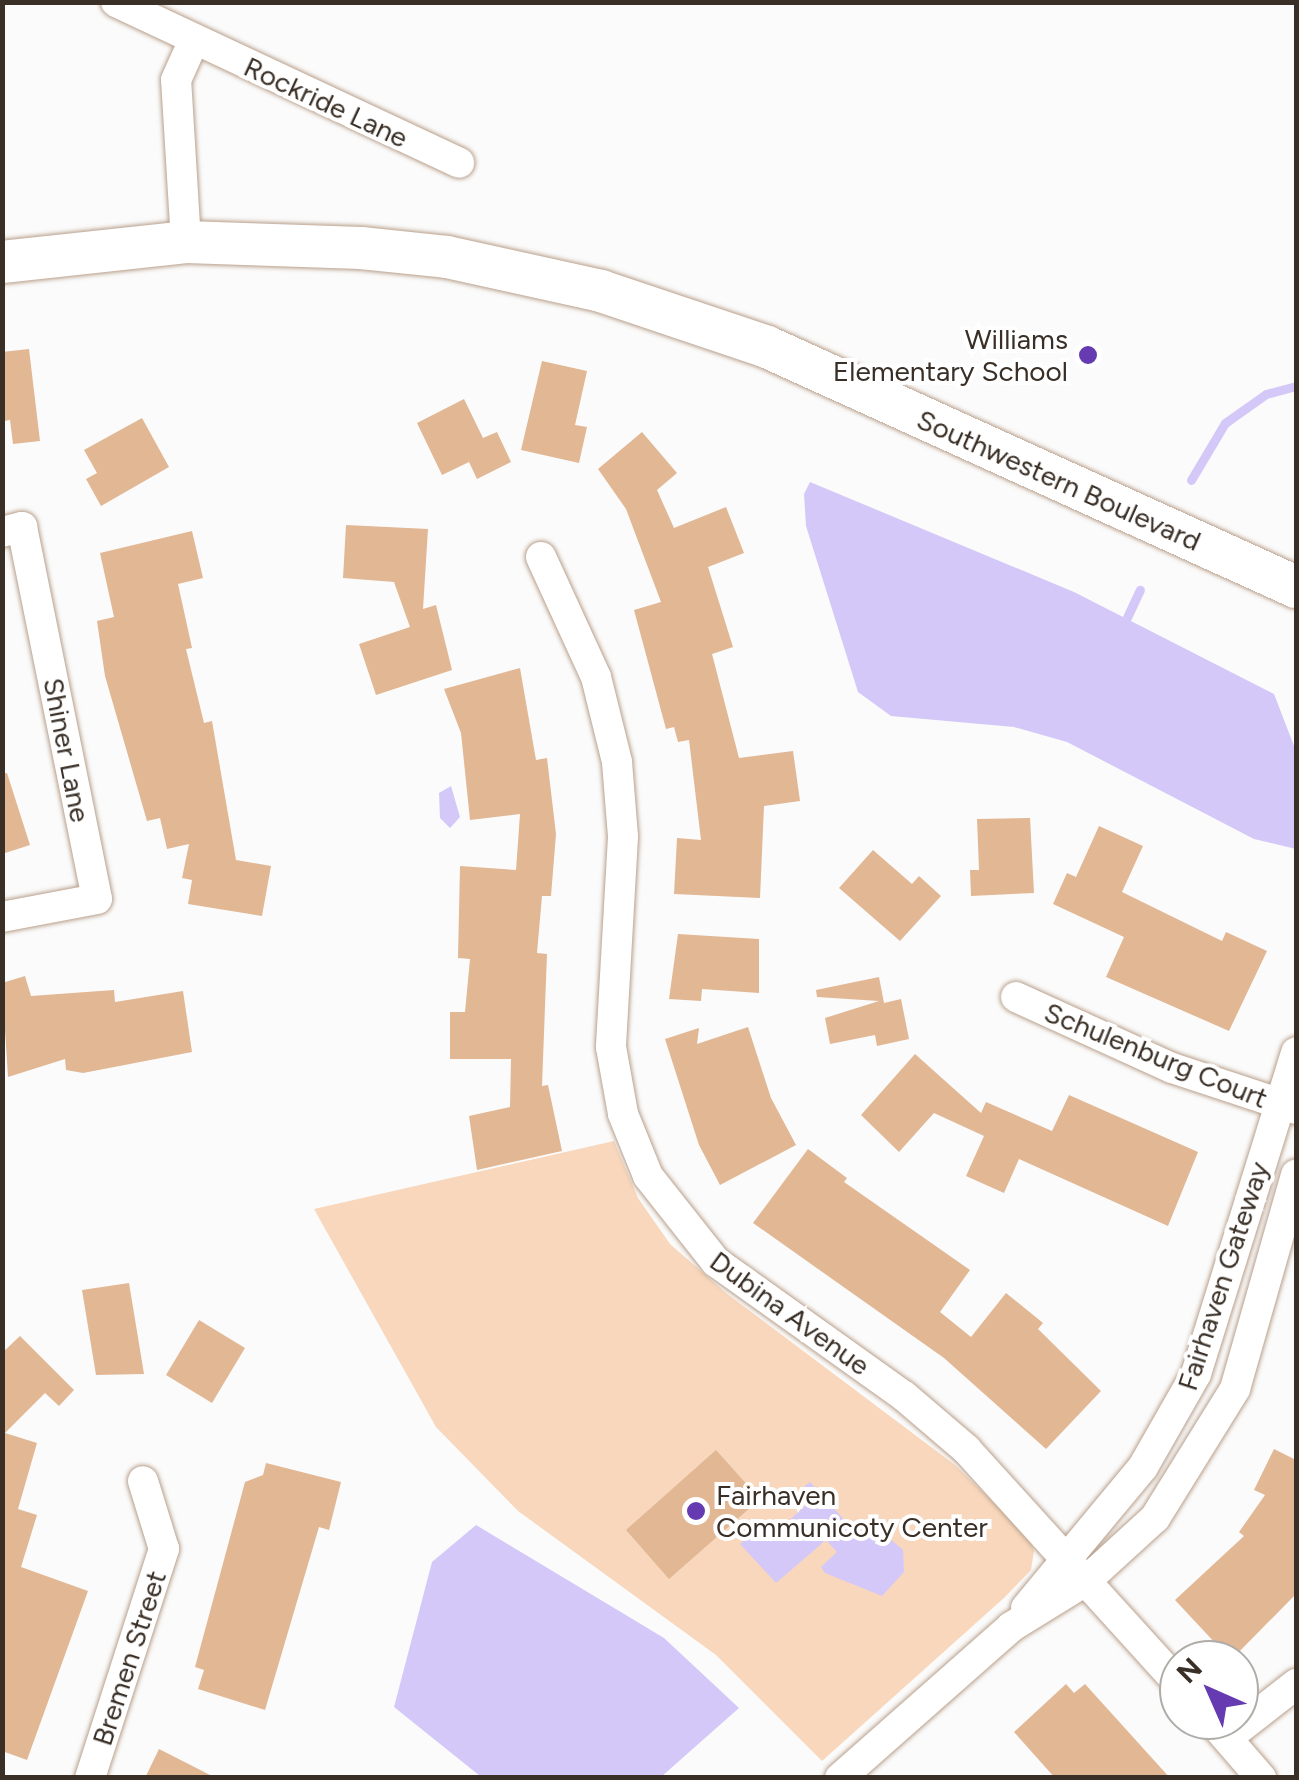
<!DOCTYPE html>
<style>
body{margin:0}
#map{position:relative;width:1299px;height:1780px;overflow:hidden;background:#fbfbfb;font-family:Figtree,sans-serif}
div>[style]{position:absolute}
.green>*{inset:0;background:#f8d7bc}
.water>*{inset:0;background:#d4c8f9}
.stream>*{height:9px;margin:-4.5px;padding:0 4.5px;transform-origin:4.5px;border-radius:4.5px;background:#d4c8f9}
.building>*{inset:0;background:#e1b794}
.roads{filter:drop-shadow(0 0 2px #b9a08c) drop-shadow(0 0 2px #b9a08c)}
.street>*{height:30px;margin:-15px;padding:0 15px;transform-origin:15px;border-radius:15px;background:#fff}
.secondary>*{height:42px;margin:-21px;padding:0 21px;transform-origin:21px;border-radius:21px;background:#fff}
.dots>*{width:28px;height:28px;translate:-50% -50%;box-sizing:border-box;border:5px solid #fff;border-radius:50%}
span{translate:-50% -50%;white-space:nowrap;text-align:center;line-height:1.15;-webkit-text-stroke:8px #fff;paint-order:stroke}
.street-label{font-size:28px;color:#392f26}
.poi-label{font-size:28px;color:#392f26}
.right{translate:-100% -50%;text-align:right}
.left{translate:0 -50%;text-align:left}
.frame{position:absolute;inset:0;border:5px solid #392f26;pointer-events:none}
.north{position:absolute;left:1159px;top:1640px;width:100px;height:100px;box-sizing:border-box;background:#fff;border:2px solid #b0aca8;border-radius:50%;rotate:315deg;font-size:28px;font-weight:700;line-height:40px;text-align:center;color:#392f26}
.north::after{content:'';display:block;margin:auto;width:35px;height:45px;background:#663bb2;clip-path:polygon(50% 0,100% 100%,50% 72%,0 100%)}
</style>
<div id="map">
<div class="green">
<i style="clip-path:polygon(614px 1141px,638px 1198px,670px 1244px,726px 1293px,955px 1465px,1029px 1537px,1034px 1551px,1031px 1570px,1005px 1597px,822px 1761px,716px 1655px,518px 1511px,436px 1427px,314px 1209px)"></i>
</div>
<div class="water">
<i style="clip-path:polygon(810px 482px,1074px 592px,1274px 694px,1296px 751px,1296px 849px,1254px 839px,1067px 742px,1014px 727px,891px 716px,858px 692px,806px 526px,804px 494px)"></i>
<i style="clip-path:polygon(451px 786px,460px 817px,450px 828px,440px 818px,439px 793px)"></i>
<i style="clip-path:polygon(810px 1482px,857px 1534px,871px 1522px,903px 1550px,904px 1572px,882px 1596px,825px 1573px,821px 1567px,837px 1552px,826px 1540px,776px 1583px,740px 1544px,764px 1522px,775px 1533px,806px 1505px,796px 1494px)"></i>
<i style="clip-path:polygon(476px 1525px,664px 1638px,739px 1708px,661px 1777px,480px 1776px,394px 1707px,432px 1562px)"></i>
</div>
<div class="stream">
<i style="left:1191px;top:480px;width:66px;rotate:-59.2deg"></i>
<i style="left:1225px;top:423px;width:50px;rotate:-35.3deg"></i>
<i style="left:1266px;top:394px;width:31px;rotate:-15deg"></i>
<i style="left:1123px;top:626px;width:40px;rotate:-65deg"></i>
</div>
<div class="building">
<i style="clip-path:polygon(29px 349px,40px 441px,13px 444px,10px 420px,4px 421px,2px 352px)"></i>
<i style="clip-path:polygon(542px 361px,587px 371px,575px 425px,587px 427px,579px 463px,521px 450px)"></i>
<i style="clip-path:polygon(464px 399px,483px 438px,497px 432px,511px 462px,477px 479px,469px 462px,442px 475px,417px 423px)"></i>
<i style="clip-path:polygon(142px 418px,169px 467px,101px 506px,86px 479px,97px 473px,84px 450px)"></i>
<i style="clip-path:polygon(642px 432px,677px 473px,657px 490px,674px 528px,726px 507px,744px 553px,708px 567px,733px 647px,712px 654px,739px 758px,793px 751px,800px 801px,764px 806px,760px 898px,674px 894px,677px 838px,701px 840px,689px 740px,678px 742px,674px 727px,666px 729px,634px 610px,661px 602px,626px 509px,598px 469px)"></i>
<i style="clip-path:polygon(346px 525px,428px 529px,423px 609px,436px 605px,452px 670px,376px 695px,359px 644px,410px 627px,394px 582px,343px 578px)"></i>
<i style="clip-path:polygon(192px 531px,203px 578px,178px 584px,192px 648px,186px 649px,204px 723px,212px 721px,236px 860px,271px 866px,262px 916px,188px 904px,192px 880px,182px 878px,189px 844px,167px 849px,160px 818px,147px 821px,105px 676px,97px 621px,114px 617px,100px 553px)"></i>
<i style="clip-path:polygon(520px 668px,536px 760px,547px 758px,556px 834px,551px 896px,542px 896px,537px 953px,547px 954px,542px 1086px,548px 1085px,562px 1151px,477px 1170px,469px 1116px,510px 1107px,511px 1059px,450px 1059px,450px 1012px,465px 1012px,470px 959px,458px 958px,460px 866px,516px 870px,520px 814px,470px 820px,461px 733px,444px 689px)"></i>
<i style="clip-path:polygon(7px 773px,30px 845px,2px 854px,2px 774px)"></i>
<i style="clip-path:polygon(1030px 818px,1034px 893px,971px 896px,970px 870px,979px 870px,977px 819px)"></i>
<i style="clip-path:polygon(1099px 826px,1143px 846px,1122px 892px,1222px 941px,1226px 932px,1267px 951px,1229px 1031px,1106px 977px,1124px 937px,1053px 904px,1067px 873px,1076px 877px)"></i>
<i style="clip-path:polygon(873px 850px,912px 884px,919px 876px,941px 896px,900px 941px,839px 888px)"></i>
<i style="clip-path:polygon(678px 934px,759px 939px,759px 993px,702px 989px,701px 1001px,669px 999px)"></i>
<i style="clip-path:polygon(25px 976px,31px 996px,114px 990px,115px 1002px,183px 991px,192px 1052px,83px 1073px,66px 1070px,65px 1059px,8px 1077px,2px 983px)"></i>
<i style="clip-path:polygon(879px 977px,884px 1003px,901px 999px,909px 1039px,877px 1046px,875px 1035px,830px 1044px,825px 1018px,879px 1001px,817px 997px,816px 990px)"></i>
<i style="clip-path:polygon(748px 1027px,771px 1098px,796px 1145px,720px 1185px,699px 1145px,665px 1039px,699px 1028px,697px 1044px)"></i>
<i style="clip-path:polygon(915px 1054px,981px 1113px,986px 1102px,1052px 1131px,1069px 1095px,1198px 1152px,1168px 1226px,1019px 1159px,1004px 1193px,966px 1176px,984px 1136px,934px 1113px,899px 1152px,861px 1115px)"></i>
<i style="clip-path:polygon(808px 1149px,847px 1178px,844px 1182px,970px 1270px,940px 1312px,971px 1337px,1006px 1293px,1043px 1323px,1038px 1329px,1101px 1391px,1046px 1449px,944px 1358px,753px 1223px)"></i>
<i style="clip-path:polygon(129px 1283px,144px 1374px,96px 1375px,82px 1290px)"></i>
<i style="clip-path:polygon(199px 1320px,245px 1348px,212px 1403px,166px 1375px)"></i>
<i style="clip-path:polygon(20px 1336px,74px 1390px,59px 1406px,45px 1393px,5px 1433px,37px 1443px,18px 1509px,37px 1515px,21px 1567px,88px 1591px,27px 1760px,2px 1751px,2px 1353px)"></i>
<i style="clip-path:polygon(1274px 1449px,1296px 1460px,1296px 1594px,1231px 1660px,1175px 1600px,1244px 1536px,1239px 1532px,1265px 1495px,1254px 1490px)"></i>
<i style="clip-path:polygon(716px 1450px,760px 1499px,669px 1579px,626px 1530px)"></i>
<i style="clip-path:polygon(266px 1463px,341px 1482px,329px 1530px,319px 1527px,265px 1710px,198px 1689px,204px 1670px,195px 1667px,245px 1482px,263px 1475px)"></i>
<i style="clip-path:polygon(1066px 1684px,1074px 1693px,1085px 1684px,1170px 1778px,1055px 1778px,1014px 1732px)"></i>
<i style="clip-path:polygon(159px 1749px,216px 1778px,145px 1778px)"></i>
</div>
<div class="roads">
<div class="street">
<i style="left:116px;top:2px;width:379px;rotate:25.1deg"></i>
<i style="left:186px;top:242px;width:162px;rotate:-93.5deg"></i>
<i style="left:176px;top:80px;width:44px;rotate:-65.8deg"></i>
<i style="left:2px;top:532px;width:21px;rotate:-14deg"></i>
<i style="left:22px;top:527px;width:379px;rotate:78.6deg"></i>
<i style="left:97px;top:899px;width:97px;rotate:169.3deg"></i>
<i style="left:541px;top:557px;width:132px;rotate:65.4deg"></i>
<i style="left:596px;top:677px;width:88px;rotate:76.1deg"></i>
<i style="left:617px;top:762px;width:75px;rotate:85.4deg"></i>
<i style="left:623px;top:837px;width:210px;rotate:93.3deg"></i>
<i style="left:611px;top:1047px;width:68px;rotate:79.8deg"></i>
<i style="left:623px;top:1114px;width:67px;rotate:68deg"></i>
<i style="left:648px;top:1176px;width:110px;rotate:51.7deg"></i>
<i style="left:716px;top:1262px;width:231px;rotate:35.5deg"></i>
<i style="left:904px;top:1396px;width:82px;rotate:40.5deg"></i>
<i style="left:966px;top:1449px;width:317px;rotate:47.8deg"></i>
<i style="left:1016px;top:997px;width:171px;rotate:24.5deg"></i>
<i style="left:1172px;top:1068px;width:131px;rotate:18.3deg"></i>
<i style="left:1026px;top:1608px;width:183px;rotate:-50.3deg"></i>
<i style="left:1143px;top:1467px;width:107px;rotate:-60.3deg"></i>
<i style="left:1196px;top:1374px;width:337px;rotate:-72.7deg"></i>
<i style="left:1211px;top:1720px;width:77px;rotate:49.2deg"></i>
<i style="left:1227px;top:1738px;width:88px;rotate:-38deg"></i>
<i style="left:90px;top:1778px;width:241px;rotate:-72.1deg"></i>
<i style="left:164px;top:1549px;width:71px;rotate:-107.2deg"></i>
<i style="left:840px;top:1778px;width:228px;rotate:-41.4deg"></i>
<i style="left:1011px;top:1627px;width:89px;rotate:-31.7deg"></i>
<i style="left:1087px;top:1580px;width:92px;rotate:-42.4deg"></i>
<i style="left:1155px;top:1518px;width:152px;rotate:-58.2deg"></i>
<i style="left:1235px;top:1389px;width:223px;rotate:-74.1deg"></i>
</div>
<div class="secondary">
<i style="left:2px;top:262px;width:185px;rotate:-6.2deg"></i>
<i style="left:186px;top:242px;width:175px;rotate:2deg"></i>
<i style="left:361px;top:248px;width:86px;rotate:6deg"></i>
<i style="left:447px;top:257px;width:158px;rotate:12.4deg"></i>
<i style="left:601px;top:291px;width:175px;rotate:18.6deg"></i>
<i style="left:767px;top:347px;width:581px;rotate:24.4deg"></i>
</div>
</div>
<div class="dots">
<i style="left:1088px;top:355px;background:#663bb2"></i>
<i style="left:696px;top:1511px;background:#663bb2"></i>
</div>
<div class="street-label">
<span style="left:326px;top:102px;rotate:25deg">Rockride Lane</span>
<span style="left:1059px;top:480px;rotate:24deg">Southwestern Boulevard</span>
<span style="left:67px;top:750px;rotate:79deg">Shiner Lane</span>
<span style="left:1156px;top:1055px;rotate:22deg">Schulenburg Court</span>
<span style="left:1223px;top:1276px;rotate:-72deg">Fairhaven Gateway</span>
<span style="left:790px;top:1313px;rotate:36deg">Dubina Avenue</span>
<span style="left:129px;top:1658px;rotate:-72deg">Bremen Street</span>
</div>
<div class="poi-label">
<span class="right" style="left:1068px;top:355px">Williams<br>Elementary School</span>
<span class="left" style="left:716px;top:1511px">Fairhaven<br>Communicoty Center</span>
</div>
<div class="frame"></div>
<div class="north">N</div>
</div>
